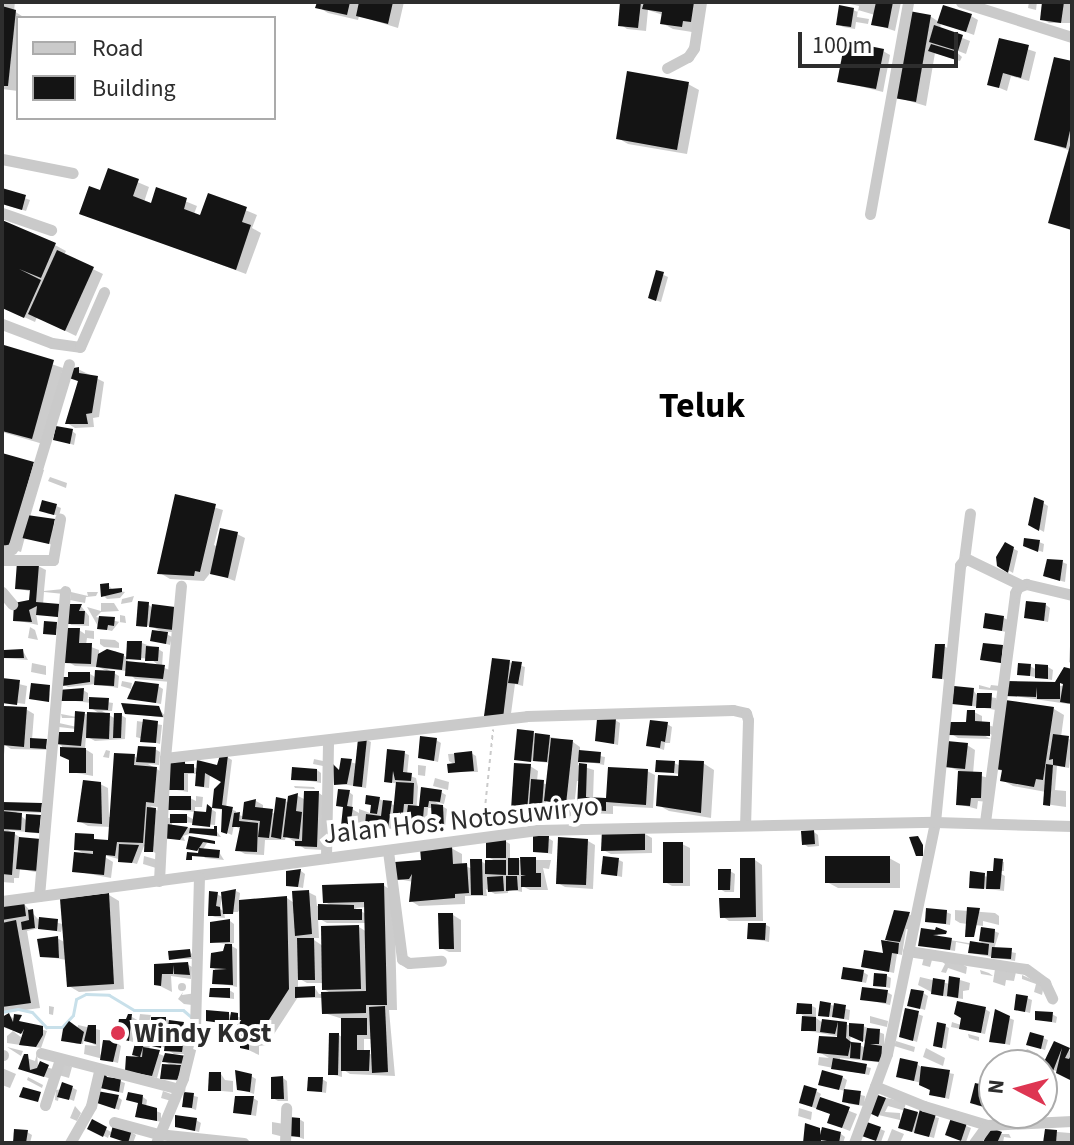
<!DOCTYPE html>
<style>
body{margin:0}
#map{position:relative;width:1074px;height:1145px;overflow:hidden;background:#fff;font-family:"Source Sans 3",sans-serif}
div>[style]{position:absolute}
.shadow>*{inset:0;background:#0003}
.round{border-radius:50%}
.stream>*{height:3px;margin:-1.5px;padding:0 1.5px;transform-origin:1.5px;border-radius:1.5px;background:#c8e0ea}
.building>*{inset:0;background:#141414}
.path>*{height:2px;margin-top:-1px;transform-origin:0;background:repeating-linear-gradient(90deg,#cacaca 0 4px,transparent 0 8px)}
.minor>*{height:11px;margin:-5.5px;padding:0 5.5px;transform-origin:5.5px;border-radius:5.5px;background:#cacaca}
.dots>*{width:22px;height:22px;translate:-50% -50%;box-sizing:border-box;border:4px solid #fff;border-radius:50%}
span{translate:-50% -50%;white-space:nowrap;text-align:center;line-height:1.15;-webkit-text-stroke:8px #fff;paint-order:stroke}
.street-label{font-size:28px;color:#2d2d2d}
.poi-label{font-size:28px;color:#2d2d2d;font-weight:700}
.left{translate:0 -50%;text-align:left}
.district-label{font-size:36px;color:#000;font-weight:700}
.frame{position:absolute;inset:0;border:4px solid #2d2d2d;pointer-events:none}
.legend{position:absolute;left:16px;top:16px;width:260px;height:104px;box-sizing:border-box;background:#fff;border:2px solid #ababab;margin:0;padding:10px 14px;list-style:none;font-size:24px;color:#2d2d2d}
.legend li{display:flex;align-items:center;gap:16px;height:40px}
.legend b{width:40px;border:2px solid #ababab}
.north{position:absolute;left:978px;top:1049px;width:80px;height:80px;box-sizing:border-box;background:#fff;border:2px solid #ababab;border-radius:50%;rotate:276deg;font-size:22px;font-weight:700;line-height:32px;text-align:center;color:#2d2d2d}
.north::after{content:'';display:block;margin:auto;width:28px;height:36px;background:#de3652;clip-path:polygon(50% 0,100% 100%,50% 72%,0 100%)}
.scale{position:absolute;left:798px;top:32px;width:160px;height:36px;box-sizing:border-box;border:4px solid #2d2d2d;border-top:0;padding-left:10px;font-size:24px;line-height:28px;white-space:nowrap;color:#2d2d2d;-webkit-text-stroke:6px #fff;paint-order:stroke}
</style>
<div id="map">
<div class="shadow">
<i style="clip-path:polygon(2px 2px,15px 2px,14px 11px,25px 18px,18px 18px,18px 91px,2px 89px)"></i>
<i style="clip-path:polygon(319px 2px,404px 2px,398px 28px,359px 16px,358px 20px,328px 13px,318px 7px)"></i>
<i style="clip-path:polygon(622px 2px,705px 2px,692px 32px,673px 29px,662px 23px,663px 15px,648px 10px,646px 31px,627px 29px,620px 24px)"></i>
<i style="clip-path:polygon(842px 2px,901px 2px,895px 31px,874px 24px,875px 15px,858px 10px,857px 17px,869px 19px,868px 24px,856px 22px,855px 29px,843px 27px,838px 24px,853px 10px,858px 12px,859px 6px)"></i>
<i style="clip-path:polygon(1029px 2px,1037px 2px,1036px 10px,1028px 8px)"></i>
<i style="clip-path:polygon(1044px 2px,1072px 2px,1072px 23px,1049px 23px,1042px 19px)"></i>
<i style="clip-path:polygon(930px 16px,939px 22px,971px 16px,978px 20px,974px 35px,941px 23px,940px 29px,970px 41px,966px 54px,953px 49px,962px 57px,960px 61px,935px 53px,926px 106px,896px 97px)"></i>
<i style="clip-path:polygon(1001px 40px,1036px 52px,1029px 81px,1011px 76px,1007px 91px,990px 84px)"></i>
<i style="clip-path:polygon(883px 51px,890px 55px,883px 92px,839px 81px)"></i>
<i style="clip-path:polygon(1072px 63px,1072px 231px,1051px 222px,1071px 151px,1036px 139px)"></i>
<i style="clip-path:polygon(688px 84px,699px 90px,687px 154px,628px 144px,618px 138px)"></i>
<i style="clip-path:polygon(109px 170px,149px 187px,144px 202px,152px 205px,158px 190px,197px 206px,194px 214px,201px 218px,209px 195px,257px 215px,252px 228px,261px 233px,246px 274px,81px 213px,101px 192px)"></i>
<i style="clip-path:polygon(2px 190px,30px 200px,26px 211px,2px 204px)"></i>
<i style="clip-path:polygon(2px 222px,55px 245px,66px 251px,64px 255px,103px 274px,76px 336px,37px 317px,35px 322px,2px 307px)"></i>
<i style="clip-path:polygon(657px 272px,668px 277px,661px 302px,655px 300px)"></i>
<i style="clip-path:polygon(5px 348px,63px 368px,43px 444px,2px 432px)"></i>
<i style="clip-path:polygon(78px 369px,104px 382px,99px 417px,93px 418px,94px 427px,75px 428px,67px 423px,79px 382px,71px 377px)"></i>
<i style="clip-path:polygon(72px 431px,76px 434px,74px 445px,55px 439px)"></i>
<i style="clip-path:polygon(2px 455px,44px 470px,30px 517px,54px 521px,53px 545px,25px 537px,21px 552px,2px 546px)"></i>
<i style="clip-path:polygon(50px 477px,67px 483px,66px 488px,48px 481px)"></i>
<i style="clip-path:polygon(177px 496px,223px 510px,214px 545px,218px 547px,237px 534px,245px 538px,235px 581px,211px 572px,204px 581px,170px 579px,160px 573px)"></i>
<i style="clip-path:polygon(1043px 503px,1048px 506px,1044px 532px,1030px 524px)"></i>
<i style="clip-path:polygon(56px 506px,61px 508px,59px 516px,46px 513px)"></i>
<i style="clip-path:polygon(1039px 542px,1044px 544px,1043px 552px,1030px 548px)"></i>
<i style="clip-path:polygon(1006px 545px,1018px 551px,1013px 573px,998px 564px)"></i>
<i style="clip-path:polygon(1062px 562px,1067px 564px,1065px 582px,1050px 578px)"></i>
<i style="clip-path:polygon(38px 566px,46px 570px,44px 591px,63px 589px,64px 594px,44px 592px,43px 605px,81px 606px,89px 616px,89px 626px,71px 625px,67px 619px,36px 613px,38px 625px,15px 620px,31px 601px,32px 592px,17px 588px)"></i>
<i style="clip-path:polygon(108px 585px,113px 590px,125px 592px,120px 598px,107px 599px,104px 596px)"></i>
<i style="clip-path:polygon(71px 592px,88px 596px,87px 592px,98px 592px,96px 596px,86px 597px,85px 603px,70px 600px)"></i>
<i style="clip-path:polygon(134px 596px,132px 602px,121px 604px,122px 599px)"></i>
<i style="clip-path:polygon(101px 603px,114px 603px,119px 611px,101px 612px,96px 617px,120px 622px,120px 615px,125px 616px,126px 623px,119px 622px,112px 631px,99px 628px,87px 607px,101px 611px)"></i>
<i style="clip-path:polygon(148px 604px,180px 633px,161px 631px,172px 637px,170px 645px,152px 640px,164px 633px,151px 626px,138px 625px)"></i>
<i style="clip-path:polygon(1046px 605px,1050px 608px,1048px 622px,1026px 617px)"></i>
<i style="clip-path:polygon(1004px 618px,1008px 620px,1006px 632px,985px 627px)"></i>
<i style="clip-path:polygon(30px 627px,35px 630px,38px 640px,28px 638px)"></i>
<i style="clip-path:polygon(79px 630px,85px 634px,85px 630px,94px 631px,94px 639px,87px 638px,86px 645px,99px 650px,99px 655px,115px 651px,128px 658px,127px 664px,145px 662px,145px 665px,159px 666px,151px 659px,130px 657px,142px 643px,158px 649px,163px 652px,162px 667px,172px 671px,171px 682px,135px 679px,127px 671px,107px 669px,119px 676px,118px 688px,96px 684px,68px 687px,64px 685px,90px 674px,97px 678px,110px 673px,99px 667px,75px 666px,67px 661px)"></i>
<i style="clip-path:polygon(100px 639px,115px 640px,119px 643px,119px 648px,104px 647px,100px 644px)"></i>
<i style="clip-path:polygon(944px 646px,949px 649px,946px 680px,934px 677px)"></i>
<i style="clip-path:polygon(1070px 646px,1072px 647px,1072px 664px,1069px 662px)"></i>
<i style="clip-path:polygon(23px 651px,28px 660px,3px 658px)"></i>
<i style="clip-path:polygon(509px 662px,525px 667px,523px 686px,515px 684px,510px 721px,494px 719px)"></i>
<i style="clip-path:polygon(32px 663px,46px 666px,46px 675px,31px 672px)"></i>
<i style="clip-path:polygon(1030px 666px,1037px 670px,1048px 667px,1053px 670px,1052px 680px,1019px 674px)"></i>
<i style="clip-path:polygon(1072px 671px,1072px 702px,1068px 704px,1008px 695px,1008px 683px,1065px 686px,1058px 681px)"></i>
<i style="clip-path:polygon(2px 680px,27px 686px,25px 704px,2px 701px)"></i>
<i style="clip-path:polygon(122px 681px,132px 683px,131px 689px,121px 686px)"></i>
<i style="clip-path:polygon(979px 685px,990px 688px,991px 685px,1000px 686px,1001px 691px,979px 689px)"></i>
<i style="clip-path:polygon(158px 686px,163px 689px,161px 704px,130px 698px)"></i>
<i style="clip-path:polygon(83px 690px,88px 693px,88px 699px,113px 703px,112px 711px,102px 711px,116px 719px,121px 715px,126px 718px,125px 739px,95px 741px,86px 736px,85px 749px,93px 754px,93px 776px,71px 772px,71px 760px,62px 755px,62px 746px,58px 743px,76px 734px,76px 729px,59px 727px,59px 723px,77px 727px,77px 718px,62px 718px,61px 714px,77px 717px,84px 714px,102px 715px,91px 708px,91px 703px,60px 699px)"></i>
<i style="clip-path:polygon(973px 690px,977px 695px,996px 698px,996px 710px,955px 703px)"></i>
<i style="clip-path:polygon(2px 705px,24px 708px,34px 714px,32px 740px,51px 750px,11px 749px,5px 745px,2px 774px,2px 725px,5px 727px,5px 719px,2px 719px,2px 710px,6px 713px,8px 706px)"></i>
<i style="clip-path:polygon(158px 708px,167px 718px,127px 713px)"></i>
<i style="clip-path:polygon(1054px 709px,1064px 715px,1061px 737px,1072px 740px,1069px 768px,1057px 766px,1055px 790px,1066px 791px,1066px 807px,1045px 804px,1046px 792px,1013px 786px,1002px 780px,1004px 772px,996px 768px)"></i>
<i style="clip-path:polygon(974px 712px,982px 716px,982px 723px,997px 728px,997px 738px,982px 729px,980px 733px,991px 739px,958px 738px,950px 733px,968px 724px)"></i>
<i style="clip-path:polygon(615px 720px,620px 723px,618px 745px,597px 740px)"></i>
<i style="clip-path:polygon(137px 721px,162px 725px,160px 744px,136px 737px)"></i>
<i style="clip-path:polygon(667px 724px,672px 727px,670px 743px,665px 743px,664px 750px,648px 745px)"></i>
<i style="clip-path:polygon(evenodd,533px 733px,573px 742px,580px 747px,580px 752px,605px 757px,604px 765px,579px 760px,578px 765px,594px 770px,593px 799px,608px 800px,647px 771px,655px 775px,653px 808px,613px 806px,613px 814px,586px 813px,579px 808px,580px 781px,577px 781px,574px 807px,563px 806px,571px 810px,571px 819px,551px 819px,547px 816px,547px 809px,535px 808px,534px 814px,513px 809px,530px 766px,538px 771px,537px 781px,548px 785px,550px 763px,516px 759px,533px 733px,546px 800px,558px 807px,546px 807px,546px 800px)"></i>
<i style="clip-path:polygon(367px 740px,371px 742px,366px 788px,336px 783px,343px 760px,357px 764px,360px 741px)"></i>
<i style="clip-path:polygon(436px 740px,441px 743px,438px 762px,420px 757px)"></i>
<i style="clip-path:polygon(967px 745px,975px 750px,973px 774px,989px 778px,988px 802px,978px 801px,977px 809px,958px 804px,960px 771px,946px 766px)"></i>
<i style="clip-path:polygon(155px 749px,160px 752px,159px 765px,148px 764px,167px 775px,164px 808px,150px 806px,160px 812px,157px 854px,144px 846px,137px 864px,100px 854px,113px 862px,111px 878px,74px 871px,88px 856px,76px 849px,77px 836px,110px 842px,111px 827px,88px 826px,79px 821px,100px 784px,108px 788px,109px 817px,112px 817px,134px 756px,139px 759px)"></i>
<i style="clip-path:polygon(106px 750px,110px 751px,109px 758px,103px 757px)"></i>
<i style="clip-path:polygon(404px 753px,409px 755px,407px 775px,416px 778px,418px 787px,416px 816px,420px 816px,423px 790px,441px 792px,446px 795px,444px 804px,435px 802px,447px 809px,445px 827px,436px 827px,433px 808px,428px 808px,426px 831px,407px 827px,409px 815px,395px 812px,392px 829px,355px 822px,354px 829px,343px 825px,345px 808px,338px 805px,349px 792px,353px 795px,352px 809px,359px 813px,359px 809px,370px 813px,372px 806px,367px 803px,379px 799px,396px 806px,398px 784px,386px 781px)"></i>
<i style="clip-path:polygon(471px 753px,476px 756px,478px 772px,450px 772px,456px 765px,449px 761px,448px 754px)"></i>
<i style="clip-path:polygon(227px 757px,232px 760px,226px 808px,236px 811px,236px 814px,245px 817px,246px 803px,256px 801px,263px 805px,263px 810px,276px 814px,285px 801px,290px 803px,290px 798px,298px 796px,306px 800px,319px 793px,326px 798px,324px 850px,305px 849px,286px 836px,285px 840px,265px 840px,264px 855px,245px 854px,238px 850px,241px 830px,234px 825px,232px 835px,223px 831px,224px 810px,214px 808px,216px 790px,224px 781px,210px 773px,209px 788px,201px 787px,197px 785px,198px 774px,188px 774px,188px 792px,171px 789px,185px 763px,198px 769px,219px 767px)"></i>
<i style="clip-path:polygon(314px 759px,323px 761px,323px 766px,313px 764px)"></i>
<i style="clip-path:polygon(674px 763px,681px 766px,703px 763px,714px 770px,711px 818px,669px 811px,658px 805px,680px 774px,657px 771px)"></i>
<i style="clip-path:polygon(418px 765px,426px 766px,425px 776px,418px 775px)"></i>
<i style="clip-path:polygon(317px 770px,321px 773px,321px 783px,293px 778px)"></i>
<i style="clip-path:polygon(435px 778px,449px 782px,448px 790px,433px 786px)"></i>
<i style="clip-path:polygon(294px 786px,314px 787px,315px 789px,295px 788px)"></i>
<i style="clip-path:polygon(196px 796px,203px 797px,202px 807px,195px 807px,195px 812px,169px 809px,190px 798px,196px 801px)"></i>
<i style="clip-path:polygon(2px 804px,45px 813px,16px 812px,44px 834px,8px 830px,23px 839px,45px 874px,20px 869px,19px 878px,14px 878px,14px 883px,2px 882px)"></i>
<i style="clip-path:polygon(211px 809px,216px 812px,215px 825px,172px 821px,172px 827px,215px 829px,221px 837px,192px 833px,183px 836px,185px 841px,163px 837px,168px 818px,187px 816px,195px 820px)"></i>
<i style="clip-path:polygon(361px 829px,367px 830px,367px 836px,362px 835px)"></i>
<i style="clip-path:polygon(336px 830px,345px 831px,345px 838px,336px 836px)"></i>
<i style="clip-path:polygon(814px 832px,818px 835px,819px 846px,808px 847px,804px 844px)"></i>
<i style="clip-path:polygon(645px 834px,652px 838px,652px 853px,611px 854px,603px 850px)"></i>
<i style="clip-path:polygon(548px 838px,553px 841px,552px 854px,535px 851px)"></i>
<i style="clip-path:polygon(203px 840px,207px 843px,202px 851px,219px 852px,224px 860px,205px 858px,201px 852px,193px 850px)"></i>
<i style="clip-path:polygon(505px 841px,510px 844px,510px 860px,551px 860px,549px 869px,543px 868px,548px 890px,530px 890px,522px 886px,522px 892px,508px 889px,508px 893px,495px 894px,486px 889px,487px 896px,465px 896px,465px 904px,419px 906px,411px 901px,414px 882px,398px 879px,421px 862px,451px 848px,462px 854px,462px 865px,473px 869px,481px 861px,487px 865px,497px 862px,488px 857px)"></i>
<i style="clip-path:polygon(588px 841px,595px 845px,593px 889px,565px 887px,558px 883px)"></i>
<i style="clip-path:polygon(682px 844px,690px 848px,690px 886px,672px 886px,665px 882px)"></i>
<i style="clip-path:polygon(144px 856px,158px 860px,156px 868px,143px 864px)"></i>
<i style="clip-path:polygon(889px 858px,900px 864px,900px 888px,838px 888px,827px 882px)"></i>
<i style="clip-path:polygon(619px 860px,623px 862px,622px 877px,604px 873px)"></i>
<i style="clip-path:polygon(755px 860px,762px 865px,763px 921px,729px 921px,722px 916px,742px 900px)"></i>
<i style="clip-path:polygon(996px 861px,1004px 862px,1004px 871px,996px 871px,1005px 876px,1004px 891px,971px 887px,972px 874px,989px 877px,989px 873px,995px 873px)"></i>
<i style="clip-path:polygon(301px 871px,305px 874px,303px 888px,288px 885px,288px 873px)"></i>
<i style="clip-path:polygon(730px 871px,735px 874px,734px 892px,725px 892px,720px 889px)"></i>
<i style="clip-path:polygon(evenodd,383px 885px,394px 892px,397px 1010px,389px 1010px,395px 1076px,350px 1074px,342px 1069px,342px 1077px,330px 1074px,339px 1035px,343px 1038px,343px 1019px,324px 1013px,323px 998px,298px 997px,267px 1045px,259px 1046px,259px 1055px,242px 1047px,242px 1034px,229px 1032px,231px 1025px,208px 1020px,228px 1014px,242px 1018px,241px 907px,238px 912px,224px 912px,225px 918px,215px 917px,210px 915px,217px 894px,222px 897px,220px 909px,225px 912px,236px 891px,240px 893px,239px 902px,287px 898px,294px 903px,308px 892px,316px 896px,317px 906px,332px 906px,325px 902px,383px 885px,366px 907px,366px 914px,355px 908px,366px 907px,383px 885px,318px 918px,327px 923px,367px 923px,367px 932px,359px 927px,323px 946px,311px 938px,319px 938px,318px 918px,383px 885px,298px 978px,307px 983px,324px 983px,324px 989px,332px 994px,319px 994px,315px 988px,298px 988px,298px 978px,383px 885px,364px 1039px,372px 1039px,373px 1055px,364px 1052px,364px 1039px)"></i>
<i style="clip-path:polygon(109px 895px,119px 901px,124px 989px,79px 992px,69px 986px,67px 960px,42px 956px,57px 938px,66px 943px)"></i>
<i style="clip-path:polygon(23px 903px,38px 919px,63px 924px,61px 932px,39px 928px,27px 931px,40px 1008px,2px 1013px,2px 906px)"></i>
<i style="clip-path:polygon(955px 910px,995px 913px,999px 916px,999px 925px,983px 921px,983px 926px,960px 923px,955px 920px)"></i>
<i style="clip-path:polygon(946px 912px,951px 914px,950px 925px,927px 921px)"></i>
<i style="clip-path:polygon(909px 914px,913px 917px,912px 930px,906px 929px,902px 955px,897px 954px,894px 973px,864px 966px,885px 955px,889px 928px)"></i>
<i style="clip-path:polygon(453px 915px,461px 920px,461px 952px,449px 952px,441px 948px)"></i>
<i style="clip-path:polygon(230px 921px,234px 924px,234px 943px,228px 944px,237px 949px,237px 987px,214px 982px,215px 969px,212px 967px,225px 953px,227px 944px,212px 942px)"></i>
<i style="clip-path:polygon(766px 925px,770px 927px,769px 942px,749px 938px)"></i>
<i style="clip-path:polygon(937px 929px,948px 933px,938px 933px,937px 938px,981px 945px,983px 929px,994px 931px,999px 933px,994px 949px,1016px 953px,1015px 961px,975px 954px,970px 952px,971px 945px,956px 942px,955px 951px,920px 945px)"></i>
<i style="clip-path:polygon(190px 951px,195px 959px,171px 959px)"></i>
<i style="clip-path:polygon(924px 957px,932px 960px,930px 967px,922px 965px)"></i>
<i style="clip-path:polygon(940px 960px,962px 964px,967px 967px,966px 974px,948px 968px,946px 973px,941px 972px,945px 964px)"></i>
<i style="clip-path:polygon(187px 964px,192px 967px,191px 979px,171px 976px,172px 992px,156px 984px,156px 966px)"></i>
<i style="clip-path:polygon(995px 969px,1016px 972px,1014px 981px,1006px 980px,1005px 986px,993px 982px)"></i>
<i style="clip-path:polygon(980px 970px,989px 973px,993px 976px,981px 974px)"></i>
<i style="clip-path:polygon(863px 972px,868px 975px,866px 983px,843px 978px)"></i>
<i style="clip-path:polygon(1022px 975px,1044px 985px,1042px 995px,1034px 992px,1036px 984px,1022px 979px)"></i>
<i style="clip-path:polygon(887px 976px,891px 978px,890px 988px,875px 985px)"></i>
<i style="clip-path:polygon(920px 977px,950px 984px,960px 980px,970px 983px,969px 990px,963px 991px,963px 999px,937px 995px,918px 985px)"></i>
<i class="round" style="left:178px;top:983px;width:8px;height:8px"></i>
<i style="clip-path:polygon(229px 990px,234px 993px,234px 999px,211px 996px)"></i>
<i style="clip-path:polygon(183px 992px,182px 995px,196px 993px,200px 1006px,184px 1004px,178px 999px)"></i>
<i style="clip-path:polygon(887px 992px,892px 995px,890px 1005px,863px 999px)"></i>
<i style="clip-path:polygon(923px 993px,928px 996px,925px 1010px,909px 1005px)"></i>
<i style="clip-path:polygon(1027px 998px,1032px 1000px,1030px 1013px,1016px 1009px)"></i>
<i style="clip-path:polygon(831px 1005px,850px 1010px,849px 1020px,820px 1015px)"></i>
<i style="clip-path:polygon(49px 1006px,54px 1007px,53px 1015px,49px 1014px)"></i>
<i style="clip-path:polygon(evenodd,812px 1006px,816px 1008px,816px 1018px,823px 1023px,863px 1026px,884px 1034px,885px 1063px,840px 1058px,840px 1061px,871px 1068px,869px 1075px,818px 1065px,819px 1057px,829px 1058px,819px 1052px,842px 1037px,803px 1030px,804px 1016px,798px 1012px,812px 1006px,851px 1035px,866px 1042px,866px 1048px,850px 1041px,851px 1035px)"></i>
<i style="clip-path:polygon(985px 1009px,990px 1012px,985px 1034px,951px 1027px,952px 1022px,961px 1025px)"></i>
<i style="clip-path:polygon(907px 1010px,923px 1016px,917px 1042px,901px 1036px)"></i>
<i style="clip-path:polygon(140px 1014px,151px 1015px,149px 1023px,140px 1022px,136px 1020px,133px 1042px,123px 1039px,126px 1021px,132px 1017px,139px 1021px)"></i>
<i style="clip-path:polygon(1052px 1014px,1057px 1017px,1056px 1023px,1037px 1019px)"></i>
<i style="clip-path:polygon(10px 1016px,23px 1024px,47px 1031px,41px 1048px,7px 1043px,7px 1036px,13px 1031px,22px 1038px,25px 1034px,2px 1027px)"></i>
<i style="clip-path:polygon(870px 1016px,888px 1021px,887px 1027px,870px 1023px)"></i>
<i style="clip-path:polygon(1009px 1018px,1014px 1020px,1010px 1045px,991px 1041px)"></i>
<i style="clip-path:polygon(166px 1019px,187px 1027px,186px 1037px,153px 1029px)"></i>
<i style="clip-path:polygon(78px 1025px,100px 1030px,100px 1055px,117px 1043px,121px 1046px,118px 1063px,84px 1054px,85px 1045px,97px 1046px,84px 1039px,83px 1044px,77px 1044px,63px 1040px,77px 1030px)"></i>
<i style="clip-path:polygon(945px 1026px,949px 1028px,946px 1049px,935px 1045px)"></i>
<i style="clip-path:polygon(139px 1034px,188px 1042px,186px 1054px,174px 1054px,154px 1041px,152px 1045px,156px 1047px,150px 1045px,149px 1050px,190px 1066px,175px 1064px,185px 1070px,184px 1082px,162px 1078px,174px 1067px,162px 1060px,157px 1078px,132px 1072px,143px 1059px,134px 1054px)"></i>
<i style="clip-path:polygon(968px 1034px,979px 1037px,979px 1041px,969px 1038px)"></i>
<i style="clip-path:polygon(1043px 1038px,1048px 1040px,1045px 1050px,1033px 1046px)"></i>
<i style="clip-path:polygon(896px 1041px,915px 1047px,914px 1052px,894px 1046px)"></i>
<i style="clip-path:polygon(1055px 1043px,1072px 1052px,1072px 1078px,1049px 1068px)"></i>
<i style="clip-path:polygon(7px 1047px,23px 1051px,21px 1056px,35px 1061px,37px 1053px,38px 1065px,53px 1069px,62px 1062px,72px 1067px,69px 1078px,55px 1074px,51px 1079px,25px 1070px,24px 1058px)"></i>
<i style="clip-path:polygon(926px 1048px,945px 1058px,943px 1066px,923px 1057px)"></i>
<i style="clip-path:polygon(1027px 1049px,1038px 1054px,1038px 1057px,1023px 1054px)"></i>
<i style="clip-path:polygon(917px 1064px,922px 1068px,954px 1074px,949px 1099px,936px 1096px,921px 1083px,903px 1078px)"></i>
<i style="clip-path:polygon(2px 1068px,16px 1074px,10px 1088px,2px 1085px)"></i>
<i style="clip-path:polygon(221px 1074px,225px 1080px,233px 1081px,233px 1092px,210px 1090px)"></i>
<i style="clip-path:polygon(251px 1076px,256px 1079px,254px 1094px,239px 1089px)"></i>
<i style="clip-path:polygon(28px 1077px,43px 1085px,42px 1088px,27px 1080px)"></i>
<i style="clip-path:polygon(842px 1077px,847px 1080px,844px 1091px,865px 1096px,864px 1106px,849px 1104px,844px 1101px,845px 1091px,825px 1086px)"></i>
<i style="clip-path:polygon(283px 1078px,287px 1081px,288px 1101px,278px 1101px,273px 1098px)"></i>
<i style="clip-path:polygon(322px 1079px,327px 1082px,326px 1093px,309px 1090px)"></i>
<i style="clip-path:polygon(120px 1081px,125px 1083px,123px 1093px,107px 1090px)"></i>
<i style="clip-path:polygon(73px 1088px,77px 1090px,74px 1101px,59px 1095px,58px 1101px,55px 1100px,56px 1090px)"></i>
<i style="clip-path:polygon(988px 1088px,993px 1091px,989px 1108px,976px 1105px)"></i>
<i style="clip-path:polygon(163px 1091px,174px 1095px,171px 1101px,161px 1098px)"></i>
<i style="clip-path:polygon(816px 1091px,821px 1094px,819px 1099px,857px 1114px,850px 1131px,837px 1126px,832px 1114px,806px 1105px)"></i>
<i style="clip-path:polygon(1042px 1091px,1047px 1094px,1044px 1104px,1053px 1107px,1051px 1112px,1042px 1112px)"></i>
<i style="clip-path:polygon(186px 1094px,198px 1097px,196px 1110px,184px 1106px)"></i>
<i style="clip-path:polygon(876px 1096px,902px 1101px,906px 1103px,904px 1110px,939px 1118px,934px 1138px,905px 1130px,909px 1112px,888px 1106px,885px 1112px,900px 1113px,900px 1120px,874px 1114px)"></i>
<i style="clip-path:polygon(118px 1097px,122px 1100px,119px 1110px,100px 1103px)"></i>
<i style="clip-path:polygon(143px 1097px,147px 1100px,146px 1107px,161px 1113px,161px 1122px,137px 1116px,140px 1104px,128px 1099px)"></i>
<i style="clip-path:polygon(253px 1098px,258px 1101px,256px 1116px,235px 1112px)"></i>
<i style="clip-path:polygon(75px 1106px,81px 1113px,77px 1121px,70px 1118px)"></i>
<i style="clip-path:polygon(799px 1108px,812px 1112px,811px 1120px,798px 1116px)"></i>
<i style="clip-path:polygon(299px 1119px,304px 1122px,304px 1139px,291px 1135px)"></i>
<i style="clip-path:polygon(196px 1120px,201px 1123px,199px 1132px,177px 1126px)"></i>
<i style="clip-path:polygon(952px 1120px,971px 1128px,966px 1142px,951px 1137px)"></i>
<i style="clip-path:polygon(93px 1122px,113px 1133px,131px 1132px,136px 1135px,133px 1143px,109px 1135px,108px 1138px,89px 1128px)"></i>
<i style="clip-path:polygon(272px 1122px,284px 1124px,284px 1137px,272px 1134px)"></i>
<i style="clip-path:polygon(880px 1129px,885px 1131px,881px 1142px,866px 1137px)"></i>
<i style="clip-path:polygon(892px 1129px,904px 1134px,900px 1143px,887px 1142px)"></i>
<i style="clip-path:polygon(819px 1130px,841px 1134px,845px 1137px,843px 1143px,808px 1143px)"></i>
<i style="clip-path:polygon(1046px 1131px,1070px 1133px,1072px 1143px,1045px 1143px)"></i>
<i style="clip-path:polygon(27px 1132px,32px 1135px,30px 1143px,15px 1143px)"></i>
<i style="clip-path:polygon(1001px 1134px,1009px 1134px,1011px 1138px,1004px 1137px,1003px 1143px,986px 1143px)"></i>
</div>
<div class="stream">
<i style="left:2px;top:1012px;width:16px;rotate:-11deg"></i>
<i style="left:18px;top:1009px;width:14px;rotate:12deg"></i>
<i style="left:32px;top:1012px;width:21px;rotate:47deg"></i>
<i style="left:46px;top:1027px;width:16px"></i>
<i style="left:62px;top:1027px;width:16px;rotate:-47deg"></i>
<i style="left:73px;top:1015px;width:16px;rotate:-79deg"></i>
<i style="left:76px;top:999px;width:11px;rotate:-27deg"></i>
<i style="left:86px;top:994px;width:23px;rotate:2deg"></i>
<i style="left:109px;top:995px;width:29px;rotate:31deg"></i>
<i style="left:134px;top:1010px;width:49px"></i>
<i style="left:183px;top:1010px;width:11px;rotate:41deg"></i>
</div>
<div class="building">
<i style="clip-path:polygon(317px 2px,350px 2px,347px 15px,315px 8px)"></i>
<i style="clip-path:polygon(359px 2px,393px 2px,388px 24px,356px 16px)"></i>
<i style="clip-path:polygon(620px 2px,641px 2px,638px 28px,618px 26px)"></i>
<i style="clip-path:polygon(644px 2px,694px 2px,691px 22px,683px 21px,682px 27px,660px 24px,662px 12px,642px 9px)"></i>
<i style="clip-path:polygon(876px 2px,893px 2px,888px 28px,871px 25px)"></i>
<i style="clip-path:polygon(1042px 2px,1064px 2px,1061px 23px,1040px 20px)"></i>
<i style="clip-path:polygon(839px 5px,854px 8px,851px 27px,836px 25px)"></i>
<i style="clip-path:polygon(943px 5px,972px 14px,966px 32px,937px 23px)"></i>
<i style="clip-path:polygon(2px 6px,16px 10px,8px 86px,2px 86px)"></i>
<i style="clip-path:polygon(909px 11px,931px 15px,916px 102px,894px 98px)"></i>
<i style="clip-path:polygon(934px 25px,963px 35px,958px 51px,929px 42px)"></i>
<i style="clip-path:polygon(999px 38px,1029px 45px,1021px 78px,1003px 73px,999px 88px,987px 85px)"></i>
<i style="clip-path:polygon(845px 41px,884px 49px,876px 89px,837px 82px)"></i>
<i style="clip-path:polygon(931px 44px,958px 52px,956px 60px,928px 51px)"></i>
<i style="clip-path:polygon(1054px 57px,1072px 61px,1072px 122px,1066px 148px,1034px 140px)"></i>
<i style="clip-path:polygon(627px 71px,689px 82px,677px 150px,616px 139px)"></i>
<i style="clip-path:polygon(1071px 142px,1072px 142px,1072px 230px,1048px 223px)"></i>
<i style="clip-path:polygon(108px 168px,139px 179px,133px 196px,151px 203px,156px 187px,187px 198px,184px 209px,200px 215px,208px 193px,247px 207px,242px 222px,251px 225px,236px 270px,79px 214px,89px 186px,100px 190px)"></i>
<i style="clip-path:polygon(2px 188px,26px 195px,22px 210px,2px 204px)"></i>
<i style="clip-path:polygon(2px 220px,56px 243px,41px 278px,19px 269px,41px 280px,24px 318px,2px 308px)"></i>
<i style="clip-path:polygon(57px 250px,94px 267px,65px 331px,28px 314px)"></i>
<i style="clip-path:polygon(656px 270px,664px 272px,656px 301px,648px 298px)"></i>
<i style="clip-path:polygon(4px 345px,54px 360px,32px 439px,2px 431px)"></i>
<i style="clip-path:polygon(79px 367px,79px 373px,98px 376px,92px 413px,86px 414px,88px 424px,65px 424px,78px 381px,69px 378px,68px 369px)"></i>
<i style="clip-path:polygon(56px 426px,73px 429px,70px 444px,53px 440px)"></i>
<i style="clip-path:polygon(2px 453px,34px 462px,10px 547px,2px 545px)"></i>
<i style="clip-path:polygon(175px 494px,216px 504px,200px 572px,195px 571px,194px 576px,157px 574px)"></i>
<i style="clip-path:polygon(1034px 497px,1044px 501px,1039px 531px,1028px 525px)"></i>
<i style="clip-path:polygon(42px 500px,57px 504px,54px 515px,39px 511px)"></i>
<i style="clip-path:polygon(27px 515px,55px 519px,49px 544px,22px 538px)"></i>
<i style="clip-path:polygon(220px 528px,238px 532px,228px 578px,210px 574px)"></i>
<i style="clip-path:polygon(1024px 538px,1040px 540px,1038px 552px,1023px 546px)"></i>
<i style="clip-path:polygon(1005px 542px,1014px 547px,1008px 573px,997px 566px,996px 557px)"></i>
<i style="clip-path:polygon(1047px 559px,1063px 560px,1060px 581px,1043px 576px)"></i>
<i style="clip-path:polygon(17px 562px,39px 564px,36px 602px,60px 604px,58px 617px,36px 615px,37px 606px,29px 610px,32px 622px,13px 621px,14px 603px,29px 600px,30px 590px,15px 589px)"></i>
<i style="clip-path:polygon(109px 583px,109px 589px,122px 588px,122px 592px,101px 597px,100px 584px)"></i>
<i style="clip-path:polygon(138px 601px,149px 602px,147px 627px,136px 626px)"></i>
<i style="clip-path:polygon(1026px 601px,1046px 603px,1044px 621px,1024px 618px)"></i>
<i style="clip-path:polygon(65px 604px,82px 604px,79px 611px,85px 611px,84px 624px,64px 624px)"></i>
<i style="clip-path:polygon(152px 604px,175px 607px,173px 630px,149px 627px)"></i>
<i style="clip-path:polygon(985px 613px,1004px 616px,1002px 631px,983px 628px)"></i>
<i style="clip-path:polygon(99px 616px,115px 617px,114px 626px,108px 625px,107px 630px,97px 629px)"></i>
<i style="clip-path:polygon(44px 621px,57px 622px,56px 635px,43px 634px)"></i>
<i style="clip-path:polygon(67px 628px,80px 628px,79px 643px,92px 643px,91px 664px,65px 663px,65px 657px,61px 657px)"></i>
<i style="clip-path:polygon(152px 630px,168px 632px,166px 644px,150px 641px)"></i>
<i style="clip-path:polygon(127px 641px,142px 641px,141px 660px,126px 659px)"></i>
<i style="clip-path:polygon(983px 643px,1003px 645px,1001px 663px,980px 660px)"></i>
<i style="clip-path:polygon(935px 644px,945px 644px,942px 679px,932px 678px)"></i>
<i style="clip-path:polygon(146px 646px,159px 647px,158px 661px,145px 661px)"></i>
<i style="clip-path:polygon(23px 649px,24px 658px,2px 658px,4px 650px)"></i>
<i style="clip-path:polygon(107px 649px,124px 654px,122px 670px,96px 667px,98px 654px)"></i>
<i style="clip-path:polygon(492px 658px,510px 660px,503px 718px,484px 716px)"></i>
<i style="clip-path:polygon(126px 661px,165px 665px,163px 679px,125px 676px)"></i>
<i style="clip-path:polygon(512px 661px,522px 662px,518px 684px,508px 683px)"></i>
<i style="clip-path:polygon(1018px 663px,1031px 664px,1030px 676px,1017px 675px)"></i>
<i style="clip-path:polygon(1035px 664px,1048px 665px,1048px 679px,1035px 678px)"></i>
<i style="clip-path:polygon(1064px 667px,1072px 669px,1072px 704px,1060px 702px,1063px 684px,1060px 683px,1060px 699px,1037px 699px,1037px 687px,1036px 697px,1005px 696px,1006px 681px,1055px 682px)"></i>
<i style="clip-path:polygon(95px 670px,115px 671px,114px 686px,94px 685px)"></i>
<i style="clip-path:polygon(68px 672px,90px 672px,90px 682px,62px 686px,61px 677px,68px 677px)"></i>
<i style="clip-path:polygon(2px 678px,20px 680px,17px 705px,2px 703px)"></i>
<i style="clip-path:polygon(135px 681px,159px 684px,156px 703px,127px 699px)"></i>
<i style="clip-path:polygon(31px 683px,50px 685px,49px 702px,29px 699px)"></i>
<i style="clip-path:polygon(954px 686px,974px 688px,972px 706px,952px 704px)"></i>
<i style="clip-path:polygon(84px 688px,83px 701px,58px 701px,58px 690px)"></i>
<i style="clip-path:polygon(977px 693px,992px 693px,991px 708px,976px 708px)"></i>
<i style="clip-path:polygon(89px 697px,109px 698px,108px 710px,89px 709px)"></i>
<i style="clip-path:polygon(1005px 700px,1054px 707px,1043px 780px,1036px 779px,1034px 787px,1000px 781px,1002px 770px,994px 769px)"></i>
<i style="clip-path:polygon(121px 703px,159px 706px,163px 717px,125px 714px)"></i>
<i style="clip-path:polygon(4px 706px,27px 707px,24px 747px,2px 745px)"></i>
<i style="clip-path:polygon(967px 710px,975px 710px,975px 721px,990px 722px,990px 736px,948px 735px,949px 722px,966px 722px)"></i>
<i style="clip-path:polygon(75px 711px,85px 712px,81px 746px,55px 744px,56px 732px,74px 732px)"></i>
<i style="clip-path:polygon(87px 712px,110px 713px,109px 739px,86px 738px)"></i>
<i style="clip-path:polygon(114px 713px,122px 713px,121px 738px,113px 738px)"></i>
<i style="clip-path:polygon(616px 718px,614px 744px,595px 741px,597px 719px)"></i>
<i style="clip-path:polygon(143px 719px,158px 721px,156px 743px,140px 742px)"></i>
<i style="clip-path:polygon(650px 720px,668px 722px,665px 742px,661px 741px,660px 748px,646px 746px)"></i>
<i style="clip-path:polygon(517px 729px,534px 731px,531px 762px,514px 760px)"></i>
<i style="clip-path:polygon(535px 733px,550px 735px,547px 762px,533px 761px)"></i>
<i style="clip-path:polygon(1053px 734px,1069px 736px,1065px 767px,1053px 765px,1053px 759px,1049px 760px)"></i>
<i style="clip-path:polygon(420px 736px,437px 738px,434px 761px,418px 758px)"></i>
<i style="clip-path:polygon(30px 738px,47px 739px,46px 749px,30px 748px)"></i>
<i style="clip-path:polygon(367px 738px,362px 787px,353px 786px,358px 739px)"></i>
<i style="clip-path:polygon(551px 738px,573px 740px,566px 804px,544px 801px)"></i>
<i style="clip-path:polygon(947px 741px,968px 743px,965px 769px,944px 767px)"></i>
<i style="clip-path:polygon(138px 746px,156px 747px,155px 763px,136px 762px)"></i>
<i style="clip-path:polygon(60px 747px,86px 748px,86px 773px,69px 773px,69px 760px,60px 756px)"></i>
<i style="clip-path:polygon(387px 749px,405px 751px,403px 772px,412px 773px,411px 781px,395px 780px,393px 771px,392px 783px,384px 782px)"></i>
<i style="clip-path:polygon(579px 750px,601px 752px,600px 763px,578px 762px)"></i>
<i style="clip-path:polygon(472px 751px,474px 771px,448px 773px,447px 764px,455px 763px,454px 753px)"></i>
<i style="clip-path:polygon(114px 753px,135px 754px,134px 765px,157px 767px,154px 803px,146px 802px,143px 843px,117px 842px,115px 856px,106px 855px,104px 875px,72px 872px,74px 852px,93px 854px,93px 851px,74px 850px,75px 833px,94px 834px,94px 839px,108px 840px)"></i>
<i style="clip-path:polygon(220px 755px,228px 755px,222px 805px,233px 807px,227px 834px,221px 832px,222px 809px,212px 808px,210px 827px,192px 825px,194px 811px,206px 812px,207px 804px,212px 808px,214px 789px,221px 782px,205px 773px,204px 787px,195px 786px,197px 760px,217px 765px)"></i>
<i style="clip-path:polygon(341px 758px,352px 759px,347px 784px,334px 785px,333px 764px,339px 770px)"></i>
<i style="clip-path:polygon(656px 760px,675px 761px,674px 773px,655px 772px)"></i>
<i style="clip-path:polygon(679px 760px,704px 761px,701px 813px,656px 806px,658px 775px,678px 776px)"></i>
<i style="clip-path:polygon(185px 761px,185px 764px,194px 764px,194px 773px,184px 773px,184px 790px,169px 790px,169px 763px)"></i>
<i style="clip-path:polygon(514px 763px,531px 764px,527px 811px,511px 810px)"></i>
<i style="clip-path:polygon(579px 763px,587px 764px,586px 797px,606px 798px,608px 767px,648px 769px,646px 805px,606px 802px,606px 811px,577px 809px)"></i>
<i style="clip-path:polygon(1046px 764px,1053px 765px,1050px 806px,1043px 805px)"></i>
<i style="clip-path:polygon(292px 767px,317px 769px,317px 781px,291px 780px)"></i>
<i style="clip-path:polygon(958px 771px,982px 772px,981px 798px,971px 798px,970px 806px,956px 805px)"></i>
<i style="clip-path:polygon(531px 779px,544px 780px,542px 807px,529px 806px)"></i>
<i style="clip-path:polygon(83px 780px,101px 782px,102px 824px,77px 822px)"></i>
<i style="clip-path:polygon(396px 782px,414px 783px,413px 804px,404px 804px,403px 814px,393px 813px)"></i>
<i style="clip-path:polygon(421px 787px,442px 790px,440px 802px,429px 801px,428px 807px,424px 807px,422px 830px,405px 828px,408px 805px,419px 806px)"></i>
<i style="clip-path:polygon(338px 789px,350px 790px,347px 806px,353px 807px,350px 827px,341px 826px,343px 807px,336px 806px)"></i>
<i style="clip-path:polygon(304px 791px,319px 791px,317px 847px,295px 846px,295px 841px,302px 841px)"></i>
<i style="clip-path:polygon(298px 793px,296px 811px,302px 812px,299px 839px,283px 837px,288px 796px)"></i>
<i style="clip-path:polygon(366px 795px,380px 797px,377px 814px,370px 813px,371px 805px,365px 804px)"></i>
<i style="clip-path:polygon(167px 796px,191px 796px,191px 810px,167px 810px)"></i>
<i style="clip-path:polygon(276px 797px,286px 799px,281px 839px,271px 837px)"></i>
<i style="clip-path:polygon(256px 799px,255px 807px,273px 809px,269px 838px,258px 837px,260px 821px,242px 819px,244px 802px)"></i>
<i style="clip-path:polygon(383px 800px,392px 801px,388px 828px,365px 825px,366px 814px,381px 816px)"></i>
<i style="clip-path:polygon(2px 802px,42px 803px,41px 812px,2px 810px)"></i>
<i style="clip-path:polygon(431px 804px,443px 805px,444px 828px,432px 827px)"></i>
<i style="clip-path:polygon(545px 805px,567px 805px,566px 817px,545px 817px)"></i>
<i style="clip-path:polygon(147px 807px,156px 808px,153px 852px,144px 852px)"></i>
<i style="clip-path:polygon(2px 811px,22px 813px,21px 830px,2px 829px)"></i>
<i style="clip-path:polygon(240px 812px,239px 821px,258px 823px,257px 852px,235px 851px,240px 827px,232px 827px,234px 813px)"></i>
<i style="clip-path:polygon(26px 814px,41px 815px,39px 833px,25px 832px)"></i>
<i style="clip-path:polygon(170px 814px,187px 814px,187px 823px,170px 823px)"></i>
<i style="clip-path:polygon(164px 815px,168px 816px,167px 824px,188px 827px,180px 840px,161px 838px)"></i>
<i style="clip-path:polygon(214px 826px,217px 826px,217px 836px,189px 833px,190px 828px,214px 829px)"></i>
<i style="clip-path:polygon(602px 830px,645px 832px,645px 850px,601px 851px)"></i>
<i style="clip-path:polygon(814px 830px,815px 844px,802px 845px,801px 831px)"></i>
<i style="clip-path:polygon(2px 831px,15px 832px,12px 875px,2px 874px)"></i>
<i style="clip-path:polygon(189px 836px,215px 841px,215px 844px,203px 842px,197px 851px,186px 849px)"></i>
<i style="clip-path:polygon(533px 836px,549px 836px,548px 853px,533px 852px)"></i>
<i style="clip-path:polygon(918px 836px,923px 845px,923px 856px,916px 856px,909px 837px)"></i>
<i style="clip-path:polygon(19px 837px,41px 839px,38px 871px,16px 869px)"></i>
<i style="clip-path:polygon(558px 837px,588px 839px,586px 885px,556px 884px)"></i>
<i style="clip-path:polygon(486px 839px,506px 839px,506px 858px,486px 858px)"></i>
<i style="clip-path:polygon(663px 842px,683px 842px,683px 883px,663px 883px)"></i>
<i style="clip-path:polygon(119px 844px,139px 845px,132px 863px,118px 862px)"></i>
<i style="clip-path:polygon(452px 846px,453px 864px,467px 863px,469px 893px,455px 894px,455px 898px,409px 902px,412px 874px,409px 879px,396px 880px,395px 862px,421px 860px,420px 848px)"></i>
<i style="clip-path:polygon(199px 848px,220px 850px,219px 858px,192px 856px,192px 860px,186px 860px,187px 852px,198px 853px)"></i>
<i style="clip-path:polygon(603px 856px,619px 858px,617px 876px,601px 874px)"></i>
<i style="clip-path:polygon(825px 856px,890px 856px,890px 883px,825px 883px)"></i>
<i style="clip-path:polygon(520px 857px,536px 857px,536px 873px,541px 873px,541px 887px,521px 887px,521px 876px,526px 875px,521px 875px)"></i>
<i style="clip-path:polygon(508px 858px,519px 858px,519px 875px,508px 875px)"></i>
<i style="clip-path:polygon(740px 858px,755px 858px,756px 917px,720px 918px,719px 898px,740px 898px)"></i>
<i style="clip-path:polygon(994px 858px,1003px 859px,1000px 889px,986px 889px,987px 871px,993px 871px)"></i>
<i style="clip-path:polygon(470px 859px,482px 859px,483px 895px,471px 895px)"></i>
<i style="clip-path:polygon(485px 860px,506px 860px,506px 875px,485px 874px)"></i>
<i style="clip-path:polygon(301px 869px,298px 887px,286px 886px,286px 871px)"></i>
<i style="clip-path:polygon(718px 869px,731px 869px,730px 890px,718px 890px)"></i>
<i style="clip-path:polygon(970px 871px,985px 873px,984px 889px,969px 888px)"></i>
<i style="clip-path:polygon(503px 876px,504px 891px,488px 892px,487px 877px)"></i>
<i style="clip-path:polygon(506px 876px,517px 876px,518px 890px,506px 891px)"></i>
<i style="clip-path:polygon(384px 883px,387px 1005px,366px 1005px,366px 1013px,322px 1014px,321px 992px,366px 991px,364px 902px,323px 903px,322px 885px)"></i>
<i style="clip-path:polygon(236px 889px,233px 914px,223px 914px,221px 892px)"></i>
<i style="clip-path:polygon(309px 890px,312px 934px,295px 936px,292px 891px)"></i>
<i style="clip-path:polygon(209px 891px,218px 892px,216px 906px,220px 907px,221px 916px,208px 916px)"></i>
<i style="clip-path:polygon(109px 893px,114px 984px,67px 987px,60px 899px)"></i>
<i style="clip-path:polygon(287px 896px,289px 989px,256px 1040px,249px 1041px,249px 1050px,240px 1048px,239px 900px)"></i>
<i style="clip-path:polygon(24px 901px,26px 916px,2px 920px,2px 904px)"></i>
<i style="clip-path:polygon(318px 904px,354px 905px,354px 909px,362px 909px,362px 920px,318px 920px)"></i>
<i style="clip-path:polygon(967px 907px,980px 908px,974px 937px,965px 937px)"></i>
<i style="clip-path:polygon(926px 908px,947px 910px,946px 924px,925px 922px)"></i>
<i style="clip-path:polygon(33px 909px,35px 928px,22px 930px,21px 922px,29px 920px,28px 910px)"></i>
<i style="clip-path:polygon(894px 910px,910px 912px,900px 942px,885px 940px)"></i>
<i style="clip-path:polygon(438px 913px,453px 913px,454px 949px,439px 949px)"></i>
<i style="clip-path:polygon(39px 917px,58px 919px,57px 931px,38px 929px)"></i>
<i style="clip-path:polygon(230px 919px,230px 942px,210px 943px,210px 922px)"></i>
<i style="clip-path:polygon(16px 920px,31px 1003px,2px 1007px,2px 923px)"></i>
<i style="clip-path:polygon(748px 923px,766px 923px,765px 940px,747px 939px)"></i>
<i style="clip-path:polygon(359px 925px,361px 989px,322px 990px,321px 926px)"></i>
<i style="clip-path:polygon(936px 927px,947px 931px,946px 934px,933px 935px,952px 938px,950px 950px,918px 946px,921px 928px,935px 930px)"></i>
<i style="clip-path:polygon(981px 927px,995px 929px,994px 943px,979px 941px)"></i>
<i style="clip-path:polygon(58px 936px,59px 958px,40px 957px,37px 939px)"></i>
<i style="clip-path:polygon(297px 938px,314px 938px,315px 980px,298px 980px)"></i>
<i style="clip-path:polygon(881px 940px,899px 943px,898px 954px,892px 953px,889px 972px,861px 967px,864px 950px,883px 953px)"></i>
<i style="clip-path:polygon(970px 941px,989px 944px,988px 955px,968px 953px)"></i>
<i style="clip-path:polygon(225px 944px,232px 944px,233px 985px,212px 984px,213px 970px,227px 969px,210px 968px,211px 953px,223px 951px)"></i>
<i style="clip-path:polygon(992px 947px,1012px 948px,1011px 959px,991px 958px)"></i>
<i style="clip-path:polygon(190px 949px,191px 957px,169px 960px,168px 951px)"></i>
<i style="clip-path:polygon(188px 962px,190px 975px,174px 974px,174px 965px,173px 974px,162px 974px,161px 986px,154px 985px,154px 964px)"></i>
<i style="clip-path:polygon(843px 967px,864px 970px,862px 982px,841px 979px)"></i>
<i style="clip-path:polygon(874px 973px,887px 974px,886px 987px,873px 986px)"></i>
<i style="clip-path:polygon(949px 976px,960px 978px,958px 998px,947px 996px)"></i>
<i style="clip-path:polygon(933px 978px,945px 980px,943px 996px,931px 994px)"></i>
<i style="clip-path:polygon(315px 986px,315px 997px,295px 998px,295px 987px)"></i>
<i style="clip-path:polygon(862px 987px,888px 990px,886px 1003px,860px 1000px)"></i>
<i style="clip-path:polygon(210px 988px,230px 988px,230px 998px,209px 997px)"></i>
<i style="clip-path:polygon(911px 989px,924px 991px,920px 1009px,907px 1006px)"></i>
<i style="clip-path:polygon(1016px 994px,1028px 996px,1025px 1012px,1014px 1010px)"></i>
<i style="clip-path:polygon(820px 1001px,831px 1003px,829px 1017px,818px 1016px)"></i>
<i style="clip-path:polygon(957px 1001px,986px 1007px,981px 1033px,959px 1029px,961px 1018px,954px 1014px)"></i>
<i style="clip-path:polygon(797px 1003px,812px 1004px,812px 1014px,796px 1014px)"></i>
<i style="clip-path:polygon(834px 1003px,846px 1005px,844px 1019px,832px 1017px)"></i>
<i style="clip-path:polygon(385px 1006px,388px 1072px,372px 1073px,369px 1007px)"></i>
<i style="clip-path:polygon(905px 1008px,919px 1011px,913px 1041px,899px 1037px)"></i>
<i style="clip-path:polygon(995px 1009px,1010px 1016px,1005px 1044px,989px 1042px)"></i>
<i style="clip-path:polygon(206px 1010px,229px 1012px,229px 1024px,231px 1012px,238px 1013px,238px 1033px,227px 1033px,229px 1024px,206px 1021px)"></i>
<i style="clip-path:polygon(1035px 1011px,1053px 1012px,1052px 1022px,1035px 1020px)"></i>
<i style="clip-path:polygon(9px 1013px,13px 1022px,14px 1014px,22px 1015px,19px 1021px,43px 1026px,43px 1035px,36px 1047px,19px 1045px,24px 1029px,21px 1034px,2px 1026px,2px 1017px)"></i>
<i style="clip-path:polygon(128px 1014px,132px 1014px,129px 1041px,116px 1038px,119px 1019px,126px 1019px)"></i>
<i style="clip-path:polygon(802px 1016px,816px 1017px,816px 1031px,801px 1031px)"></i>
<i style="clip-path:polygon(151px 1017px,166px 1017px,166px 1030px,151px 1030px)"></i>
<i style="clip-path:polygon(341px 1018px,367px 1018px,367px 1035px,357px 1035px,357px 1050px,370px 1050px,369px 1071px,341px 1071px)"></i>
<i style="clip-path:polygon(822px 1019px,847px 1022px,846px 1038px,851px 1042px,848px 1056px,817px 1053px,819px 1036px,837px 1037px,838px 1022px,835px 1034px,820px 1032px)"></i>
<i style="clip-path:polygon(169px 1020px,184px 1022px,181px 1035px,167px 1033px)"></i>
<i style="clip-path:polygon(69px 1021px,84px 1032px,81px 1044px,61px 1041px,63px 1029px)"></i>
<i style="clip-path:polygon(937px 1022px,946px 1024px,942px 1048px,933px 1046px)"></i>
<i style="clip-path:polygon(849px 1023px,864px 1024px,863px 1042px,849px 1036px)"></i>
<i style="clip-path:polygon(88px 1025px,96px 1025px,96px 1044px,84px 1041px)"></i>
<i style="clip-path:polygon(867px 1028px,880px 1029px,879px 1044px,870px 1044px,882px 1046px,881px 1062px,862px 1060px)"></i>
<i style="clip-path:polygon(138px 1031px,148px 1032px,143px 1047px,160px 1050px,152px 1076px,125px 1071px,126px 1056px,142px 1057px,143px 1047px,140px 1057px,132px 1055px)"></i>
<i style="clip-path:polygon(1030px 1032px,1044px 1036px,1041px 1049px,1026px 1045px)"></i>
<i style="clip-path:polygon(150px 1033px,163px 1035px,161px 1048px,147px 1045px)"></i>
<i style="clip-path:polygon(329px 1033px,339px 1033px,338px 1075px,328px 1075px)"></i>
<i style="clip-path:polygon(166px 1035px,184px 1038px,182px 1052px,164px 1051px)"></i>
<i style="clip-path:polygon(103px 1040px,118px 1041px,113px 1062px,100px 1060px)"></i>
<i style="clip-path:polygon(1054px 1041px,1070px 1048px,1065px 1058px,1069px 1059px,1072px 1053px,1072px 1081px,1056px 1073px,1062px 1048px,1053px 1071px,1042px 1066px)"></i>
<i style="clip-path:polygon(851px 1042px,861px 1043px,860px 1059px,850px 1058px)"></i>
<i style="clip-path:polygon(165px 1053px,187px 1056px,186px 1064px,162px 1062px)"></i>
<i style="clip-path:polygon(24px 1054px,28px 1054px,30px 1070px,37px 1068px,40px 1061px,49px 1065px,44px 1077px,18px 1069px)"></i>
<i style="clip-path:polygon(833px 1058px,867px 1064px,865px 1074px,831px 1069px)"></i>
<i style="clip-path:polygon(900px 1058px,918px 1062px,914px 1081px,896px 1077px)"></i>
<i style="clip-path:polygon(162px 1064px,181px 1065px,179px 1080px,160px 1079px)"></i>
<i style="clip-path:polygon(921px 1066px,950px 1070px,945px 1098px,929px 1095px,930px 1090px,919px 1085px)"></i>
<i style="clip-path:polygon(235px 1070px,252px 1074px,250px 1092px,237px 1090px)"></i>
<i style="clip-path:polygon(822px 1070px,843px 1076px,839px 1090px,818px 1085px)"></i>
<i style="clip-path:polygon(104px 1072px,107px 1077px,121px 1079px,119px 1092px,100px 1088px)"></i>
<i style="clip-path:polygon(209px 1072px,221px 1072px,221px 1091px,208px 1091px)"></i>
<i style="clip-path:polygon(283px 1076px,284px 1099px,271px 1099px,271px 1077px)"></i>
<i style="clip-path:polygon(308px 1077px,323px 1077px,322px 1092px,307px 1091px)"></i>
<i style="clip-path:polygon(62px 1082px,73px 1086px,69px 1100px,57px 1097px)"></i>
<i style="clip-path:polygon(975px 1083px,989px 1086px,984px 1107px,970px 1103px)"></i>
<i style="clip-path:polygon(804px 1085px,817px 1089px,812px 1107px,799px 1103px)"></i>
<i style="clip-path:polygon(23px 1087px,41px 1092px,38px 1102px,19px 1097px)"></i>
<i style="clip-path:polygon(844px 1089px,861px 1091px,859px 1105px,842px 1102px)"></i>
<i style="clip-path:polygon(97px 1091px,119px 1095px,115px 1109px,94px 1102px)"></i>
<i style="clip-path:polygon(128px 1092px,143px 1095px,142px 1104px,157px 1108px,157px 1121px,135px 1117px,138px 1103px,126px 1100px)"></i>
<i style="clip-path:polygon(184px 1092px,194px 1093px,192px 1108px,182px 1107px)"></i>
<i style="clip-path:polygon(875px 1094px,886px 1098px,878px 1117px,867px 1112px)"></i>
<i style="clip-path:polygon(235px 1096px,254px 1096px,251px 1115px,233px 1113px)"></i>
<i style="clip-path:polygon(820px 1097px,850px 1107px,842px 1128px,827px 1123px,830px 1114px,816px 1109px)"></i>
<i style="clip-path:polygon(904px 1108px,918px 1112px,912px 1132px,898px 1128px)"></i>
<i style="clip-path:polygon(920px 1109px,936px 1114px,929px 1137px,914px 1133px)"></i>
<i style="clip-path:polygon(175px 1115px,197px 1118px,195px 1131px,175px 1127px)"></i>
<i style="clip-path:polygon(289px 1117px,300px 1118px,300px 1137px,289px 1136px)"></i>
<i style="clip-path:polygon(951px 1118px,967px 1123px,961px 1141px,945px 1135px)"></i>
<i style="clip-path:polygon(92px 1119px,107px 1127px,103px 1137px,87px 1129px)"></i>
<i style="clip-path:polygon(864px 1121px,881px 1127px,876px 1141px,859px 1135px)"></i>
<i style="clip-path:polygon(805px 1123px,820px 1128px,820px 1135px,822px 1127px,841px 1132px,839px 1143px,821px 1140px,821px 1143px,803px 1143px)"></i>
<i style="clip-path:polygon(113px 1125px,132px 1130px,128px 1143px,110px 1137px)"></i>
<i style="clip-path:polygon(989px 1127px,1002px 1132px,997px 1143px,983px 1143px)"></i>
<i style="clip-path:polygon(14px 1129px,28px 1130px,26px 1143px,13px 1143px)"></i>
<i style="clip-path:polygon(1045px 1129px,1057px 1130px,1056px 1143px,1043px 1143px)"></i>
</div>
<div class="path">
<i style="left:483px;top:827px;width:98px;rotate:-84.1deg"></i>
</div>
<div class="minor">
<i style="left:961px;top:2px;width:116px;rotate:17.5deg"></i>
<i style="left:667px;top:68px;width:24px;rotate:-28deg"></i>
<i style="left:688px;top:57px;width:11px;rotate:-56deg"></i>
<i style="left:694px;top:48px;width:47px;rotate:-81.3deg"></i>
<i style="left:2px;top:159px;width:72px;rotate:11.2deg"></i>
<i style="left:2px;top:213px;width:52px;rotate:19.1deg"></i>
<i style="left:870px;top:214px;width:215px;rotate:-79.8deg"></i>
<i style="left:2px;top:324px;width:53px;rotate:20.8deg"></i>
<i style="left:52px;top:343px;width:28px;rotate:8deg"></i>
<i style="left:80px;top:347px;width:60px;rotate:-66.4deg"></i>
<i style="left:2px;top:551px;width:10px;rotate:-11deg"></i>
<i style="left:12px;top:549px;width:4px;rotate:-63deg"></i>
<i style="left:14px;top:545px;width:189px;rotate:-73.1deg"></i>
<i style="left:2px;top:560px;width:51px"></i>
<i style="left:53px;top:560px;width:42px;rotate:-80.3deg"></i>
<i style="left:964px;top:560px;width:47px;rotate:-82.7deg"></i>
<i style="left:2px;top:592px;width:16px;rotate:50deg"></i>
<i style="left:165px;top:758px;width:364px;rotate:-6.6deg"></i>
<i style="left:527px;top:716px;width:206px;rotate:-1.7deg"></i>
<i style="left:733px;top:710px;width:13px;rotate:13deg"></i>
<i style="left:746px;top:713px;width:7px;rotate:74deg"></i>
<i style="left:748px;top:720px;width:105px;rotate:91.6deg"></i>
<i style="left:985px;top:822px;width:231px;rotate:-82.5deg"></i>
<i style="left:1015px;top:593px;width:7px;rotate:-63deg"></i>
<i style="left:1018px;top:587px;width:9px;rotate:-21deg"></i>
<i style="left:1026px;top:584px;width:47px;rotate:13.4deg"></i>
<i style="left:388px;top:851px;width:109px;rotate:82.6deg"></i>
<i style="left:402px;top:959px;width:8px;rotate:30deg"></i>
<i style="left:409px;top:963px;width:32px;rotate:-4deg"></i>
<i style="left:326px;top:858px;width:118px;rotate:-89deg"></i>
<i style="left:159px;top:881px;width:123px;rotate:-87.2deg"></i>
<i style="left:165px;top:758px;width:173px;rotate:-84.7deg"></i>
<i style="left:39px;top:896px;width:306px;rotate:-85.1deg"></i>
<i style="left:2px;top:901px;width:540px;rotate:-7.56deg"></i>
<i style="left:537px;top:830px;width:398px;rotate:-1.2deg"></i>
<i style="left:935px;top:822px;width:137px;rotate:1.7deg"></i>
<i style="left:908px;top:951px;width:119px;rotate:8.7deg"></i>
<i style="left:1026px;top:969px;width:24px;rotate:36deg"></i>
<i style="left:1045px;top:983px;width:17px;rotate:65deg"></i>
<i style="left:41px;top:1053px;width:143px;rotate:14.6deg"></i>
<i style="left:2px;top:1055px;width:1px"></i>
<i style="left:875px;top:1086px;width:53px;rotate:22.2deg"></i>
<i style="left:924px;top:1106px;width:66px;rotate:16.8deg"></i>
<i style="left:987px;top:1125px;width:85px;rotate:-2.7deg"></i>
<i style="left:45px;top:1105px;width:48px;rotate:-71.9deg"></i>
<i style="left:114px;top:1122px;width:46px;rotate:15.3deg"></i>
<i style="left:158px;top:1134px;width:86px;rotate:6deg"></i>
<i style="left:70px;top:1143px;width:43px;rotate:-60.4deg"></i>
<i style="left:91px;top:1106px;width:37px;rotate:-77deg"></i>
<i style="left:156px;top:1143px;width:70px;rotate:-67.4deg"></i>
<i style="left:183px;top:1078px;width:50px;rotate:-76.2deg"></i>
<i style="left:195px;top:1029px;width:152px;rotate:-88.5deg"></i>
<i style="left:285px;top:1143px;width:35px;rotate:-88deg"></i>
<i style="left:854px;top:1143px;width:95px;rotate:-69.7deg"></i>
<i style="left:887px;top:1054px;width:237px;rotate:-78.3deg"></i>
<i style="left:935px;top:822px;width:258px;rotate:-84.4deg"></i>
<i style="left:960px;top:565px;width:6px;rotate:-51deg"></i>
<i style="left:964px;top:560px;width:5px"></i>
<i style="left:969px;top:560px;width:58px;rotate:25.7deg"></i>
<i style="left:974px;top:1143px;width:22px;rotate:-54deg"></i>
</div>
<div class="dots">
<i style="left:118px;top:1033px;background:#de3652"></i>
</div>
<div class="street-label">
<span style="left:461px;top:820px;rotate:-6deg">Jalan Hos. Notosuwiryo</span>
</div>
<div class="poi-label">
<span class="left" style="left:134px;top:1033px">Windy Kost</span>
</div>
<div class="district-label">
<span style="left:702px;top:406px">Teluk</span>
</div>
<div class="frame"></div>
<ul class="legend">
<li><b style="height:10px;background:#cacaca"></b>Road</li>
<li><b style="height:22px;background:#141414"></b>Building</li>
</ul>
<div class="north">N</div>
<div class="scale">100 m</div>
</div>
